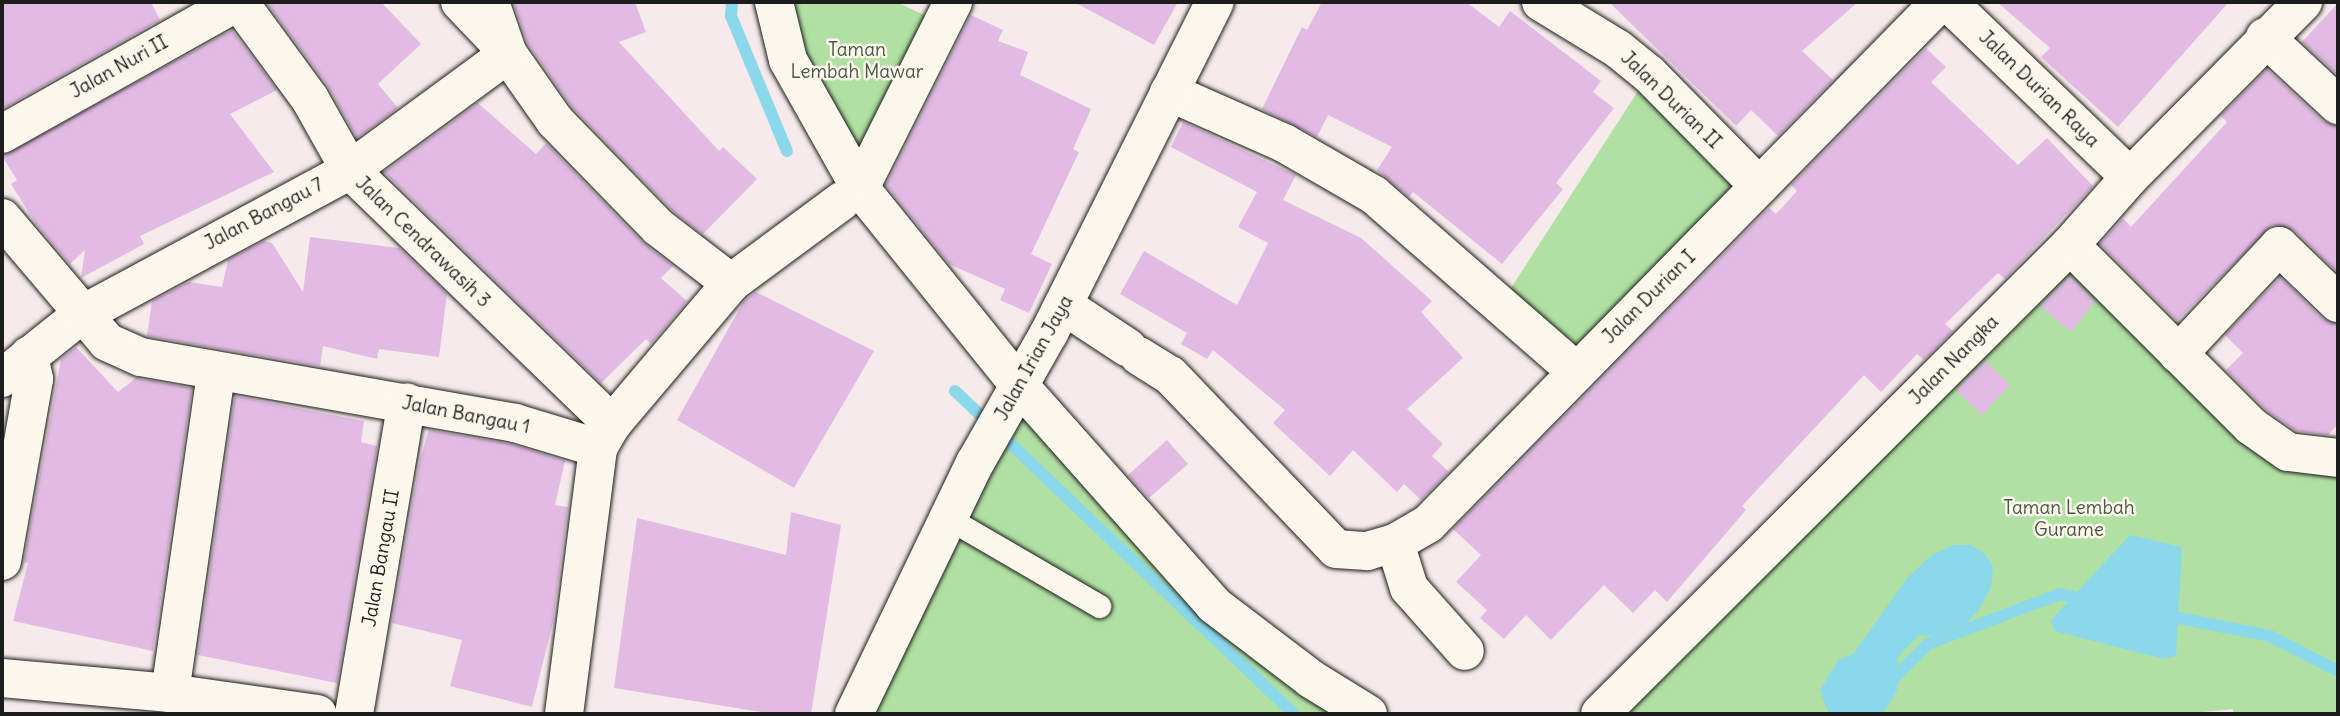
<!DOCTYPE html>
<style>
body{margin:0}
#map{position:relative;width:2340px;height:716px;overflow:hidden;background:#f6ebea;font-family:Delius,sans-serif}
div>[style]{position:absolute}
.green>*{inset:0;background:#b0e1a2}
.water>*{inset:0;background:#8bd8eb}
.stream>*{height:12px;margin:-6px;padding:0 6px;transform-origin:6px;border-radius:6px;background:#8bd8eb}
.building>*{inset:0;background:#e2bbe4}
.roads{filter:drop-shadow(0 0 2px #1c1c1c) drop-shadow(0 0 2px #1c1c1c)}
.service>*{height:23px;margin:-11.5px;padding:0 11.5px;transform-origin:11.5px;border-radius:11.5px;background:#fbf7ec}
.minor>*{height:38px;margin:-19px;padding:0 19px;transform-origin:19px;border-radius:19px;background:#fbf7ec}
.tertiary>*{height:38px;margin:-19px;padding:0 19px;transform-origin:19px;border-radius:19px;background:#fbf7ec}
span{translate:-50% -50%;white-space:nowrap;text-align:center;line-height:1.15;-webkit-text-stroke:5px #fbf7ec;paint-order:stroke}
.park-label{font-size:19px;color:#485744}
.street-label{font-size:19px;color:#1c1c1c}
.frame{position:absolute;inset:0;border:4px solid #1c1c1c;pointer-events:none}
</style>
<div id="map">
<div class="green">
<i style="clip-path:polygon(774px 2px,897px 2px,942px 24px,860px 188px)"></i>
<i style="clip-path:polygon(1649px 74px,1759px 186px,1576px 371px,1500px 305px)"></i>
<i style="clip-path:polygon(2070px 245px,2251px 426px,2338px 457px,2338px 714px,2233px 714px,2233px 709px,2183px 714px,1600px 714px)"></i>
<i style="clip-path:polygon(1019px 385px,1214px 605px,1368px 714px,854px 714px)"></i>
</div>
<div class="water">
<i style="clip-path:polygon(2130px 535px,2182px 547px,2176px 656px,2164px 659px,2054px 631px,2051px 620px)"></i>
<i style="clip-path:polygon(1953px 545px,1971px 545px,1984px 553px,1993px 566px,1991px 587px,1979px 610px,1966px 623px,1932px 636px,1920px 635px,1907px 647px,1898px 658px,1897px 691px,1883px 714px,1829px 714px,1820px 690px,1838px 660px,1854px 653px,1907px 578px,1932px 555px)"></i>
</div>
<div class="stream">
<i style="left:732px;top:2px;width:14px;rotate:94deg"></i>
<i style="left:731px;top:16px;width:146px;rotate:67.5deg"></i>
<i style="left:955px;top:391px;width:468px;rotate:43.6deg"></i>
<i style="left:2163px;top:615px;width:109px;rotate:11.1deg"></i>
<i style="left:2270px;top:636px;width:76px;rotate:27.2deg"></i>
<i style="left:1887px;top:685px;width:58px;rotate:-45deg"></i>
<i style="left:1928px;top:644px;width:141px;rotate:-20.7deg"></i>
<i style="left:2060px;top:594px;width:28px;rotate:13deg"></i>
</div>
<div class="building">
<i style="clip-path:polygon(2px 2px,151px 2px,160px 20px,2px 109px)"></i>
<i style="clip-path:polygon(266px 2px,381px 2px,421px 44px,378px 84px,398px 108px,357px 138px,328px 86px)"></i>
<i style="clip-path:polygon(513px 2px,635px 2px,646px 32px,619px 42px,719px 151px,723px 147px,757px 179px,703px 234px,673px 211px,572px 107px,528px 44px)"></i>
<i style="clip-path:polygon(1074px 2px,1178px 2px,1154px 45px)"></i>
<i style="clip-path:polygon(1322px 2px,1466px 2px,1499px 27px,1510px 11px,1601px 81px,1593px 92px,1614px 108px,1556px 183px,1563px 189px,1502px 264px,1413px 192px,1409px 197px,1377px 170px,1392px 147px,1328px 115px,1317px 137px,1262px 109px,1302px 27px,1307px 30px)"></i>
<i style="clip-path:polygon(1609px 2px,1858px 2px,1802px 51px,1833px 80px,1778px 136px,1751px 110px,1736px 126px)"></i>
<i style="clip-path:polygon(1997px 2px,2229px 2px,2118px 127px,2041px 57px,2050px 48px)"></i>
<i style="clip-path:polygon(2338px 3px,2338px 75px,2302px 42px)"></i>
<i style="clip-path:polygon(971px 15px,1003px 30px,998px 41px,1028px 52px,1020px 75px,1091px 109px,1073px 149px,1079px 152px,1031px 254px,1052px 264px,1029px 313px,1000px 300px,1005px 289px,949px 264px,886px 185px)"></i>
<i style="clip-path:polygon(232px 30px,277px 90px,230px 114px,274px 172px,140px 236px,144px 244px,81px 278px,85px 250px,70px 264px,36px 224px,11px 184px,17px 180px,2px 156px)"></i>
<i style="clip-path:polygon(1926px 48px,1946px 67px,1931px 82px,2018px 165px,2047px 138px,2093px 186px,2005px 279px,1998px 273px,1945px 324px,1953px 331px,1924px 360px,1917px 354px,1881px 392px,1864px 375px,1742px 506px,1746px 510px,1667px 602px,1655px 590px,1633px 613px,1604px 585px,1551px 640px,1526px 615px,1504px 639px,1480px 618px,1487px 610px,1456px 582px,1481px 555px,1453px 529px,1769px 208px,1776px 214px,1797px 191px,1791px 185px)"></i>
<i style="clip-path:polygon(2267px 69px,2323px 121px,2338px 126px,2338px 273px,2294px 230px,2272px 225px,2177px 321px,2100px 244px,2123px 218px,2131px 227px,2227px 122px,2221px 116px)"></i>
<i style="clip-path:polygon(478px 103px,536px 154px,546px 143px,642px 242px,673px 266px,661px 278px,687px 301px,651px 344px,646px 339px,601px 383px,384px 172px)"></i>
<i style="clip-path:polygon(1183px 122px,1296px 175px,1283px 200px,1361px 238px,1432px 301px,1421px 312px,1463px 358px,1407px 409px,1443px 444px,1432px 456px,1449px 472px,1421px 500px,1404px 484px,1397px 492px,1353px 450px,1330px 476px,1273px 423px,1285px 410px,1213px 350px,1207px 359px,1181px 344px,1187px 333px,1120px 294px,1144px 251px,1237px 305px,1268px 243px,1238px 227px,1257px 192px,1171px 147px)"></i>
<i style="clip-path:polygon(310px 237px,399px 248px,447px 294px,439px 357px,379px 349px,377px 359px,323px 346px,320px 366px,147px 336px,152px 301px,189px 282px,222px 287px,228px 260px,264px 241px,272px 243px,303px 292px)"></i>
<i style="clip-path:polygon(2070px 276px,2095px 301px,2071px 332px,2040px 306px)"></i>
<i style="clip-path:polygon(2280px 277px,2323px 319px,2338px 324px,2338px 424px,2328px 435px,2296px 431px,2265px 409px,2226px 370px,2243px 353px,2225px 335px)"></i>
<i style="clip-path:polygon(756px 292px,874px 351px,794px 488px,677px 420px,744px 301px)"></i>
<i style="clip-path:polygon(76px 347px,118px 392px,136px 378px,192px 388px,153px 651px,13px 621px,28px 563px,24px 562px,61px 359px)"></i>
<i style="clip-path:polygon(1985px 361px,2010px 385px,1982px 415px,1956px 390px)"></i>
<i style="clip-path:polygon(235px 396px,364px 421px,361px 442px,377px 446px,337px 683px,198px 655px)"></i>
<i style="clip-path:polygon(429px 430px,510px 444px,565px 461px,555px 505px,568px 507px,553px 622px,532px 707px,450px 686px,462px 640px,392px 623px,420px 459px)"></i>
<i style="clip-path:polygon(1167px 440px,1188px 464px,1149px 498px,1128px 475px)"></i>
<i style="clip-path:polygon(791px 512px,841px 525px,811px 714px,773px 714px,614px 688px,637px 518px,786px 555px)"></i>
</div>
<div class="roads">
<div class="service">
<i style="left:948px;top:518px;width:175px;rotate:30.2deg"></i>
</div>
<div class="minor">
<i style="left:239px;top:2px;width:120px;rotate:53.8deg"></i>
<i style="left:310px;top:99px;width:81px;rotate:60.6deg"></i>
<i style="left:350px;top:170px;width:365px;rotate:44.1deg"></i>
<i style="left:460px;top:2px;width:58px;rotate:46.4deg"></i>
<i style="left:490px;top:2px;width:55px;rotate:70.9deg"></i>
<i style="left:508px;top:54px;width:82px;rotate:55deg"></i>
<i style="left:555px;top:121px;width:148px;rotate:45.8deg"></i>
<i style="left:658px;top:227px;width:92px;rotate:37.5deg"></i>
<i style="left:774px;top:2px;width:60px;rotate:76.4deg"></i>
<i style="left:788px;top:60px;width:147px;rotate:60.6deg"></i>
<i style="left:860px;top:188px;width:253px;rotate:51.1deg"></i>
<i style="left:1019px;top:385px;width:294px;rotate:48.4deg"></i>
<i style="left:1214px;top:605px;width:122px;rotate:37.3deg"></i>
<i style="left:1311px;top:679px;width:67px;rotate:31.6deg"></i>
<i style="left:1541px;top:2px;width:90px;rotate:31.4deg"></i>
<i style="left:1618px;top:49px;width:40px;rotate:39deg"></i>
<i style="left:1649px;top:74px;width:157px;rotate:45.5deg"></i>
<i style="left:1948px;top:2px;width:252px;rotate:43.9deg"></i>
<i style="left:2265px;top:37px;width:100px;rotate:43deg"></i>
<i style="left:1169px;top:92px;width:126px;rotate:23.9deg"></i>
<i style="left:1284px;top:143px;width:104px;rotate:30deg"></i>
<i style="left:1374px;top:195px;width:268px;rotate:41.1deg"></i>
<i style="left:2px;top:134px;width:270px;rotate:-29.3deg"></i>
<i style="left:860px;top:188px;width:208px;rotate:-63.4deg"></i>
<i style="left:2px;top:218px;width:162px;rotate:49.7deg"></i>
<i style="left:107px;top:342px;width:37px;rotate:24deg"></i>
<i style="left:141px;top:357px;width:380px;rotate:10deg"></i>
<i style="left:515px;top:423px;width:87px;rotate:16.8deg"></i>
<i style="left:2070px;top:245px;width:256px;rotate:45deg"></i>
<i style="left:2251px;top:426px;width:45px;rotate:35.1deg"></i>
<i style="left:2288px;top:452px;width:50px;rotate:6.8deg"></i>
<i style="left:1063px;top:305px;width:77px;rotate:33.3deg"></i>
<i style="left:2178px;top:354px;width:148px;rotate:-46.9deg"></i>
<i style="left:2279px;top:246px;width:82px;rotate:44deg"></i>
<i style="left:1139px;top:356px;width:36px;rotate:32deg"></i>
<i style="left:1170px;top:375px;width:240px;rotate:46.3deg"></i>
<i style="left:1336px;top:549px;width:31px;rotate:4deg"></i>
<i style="left:1367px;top:551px;width:29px;rotate:-16deg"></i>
<i style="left:1395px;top:543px;width:38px;rotate:-30deg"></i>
<i style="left:1428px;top:524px;width:731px;rotate:-45.55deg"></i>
<i style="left:2px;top:378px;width:101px;rotate:-38.6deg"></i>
<i style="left:81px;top:315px;width:306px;rotate:-28.3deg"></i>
<i style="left:350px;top:170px;width:196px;rotate:-36.3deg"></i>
<i style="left:1395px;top:543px;width:47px;rotate:72.7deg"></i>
<i style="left:1409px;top:588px;width:84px;rotate:48.4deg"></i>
<i style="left:2px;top:561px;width:185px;rotate:-80deg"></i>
<i style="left:34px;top:379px;width:24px;rotate:-102deg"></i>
<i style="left:170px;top:693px;width:322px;rotate:-81.8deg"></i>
<i style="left:354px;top:714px;width:316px;rotate:-80.4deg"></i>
<i style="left:564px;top:714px;width:268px;rotate:-82.7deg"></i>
<i style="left:598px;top:448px;width:28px;rotate:-60deg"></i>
<i style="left:612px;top:424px;width:185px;rotate:-49.8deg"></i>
<i style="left:731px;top:283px;width:138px;rotate:-36.5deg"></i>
<i style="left:854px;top:714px;width:279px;rotate:-64.3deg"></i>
<i style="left:975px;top:463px;width:150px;rotate:-60.4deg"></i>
<i style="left:1049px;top:333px;width:370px;rotate:-63.4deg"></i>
<i style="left:1600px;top:714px;width:664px;rotate:-44.94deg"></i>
<i style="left:2070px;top:245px;width:91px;rotate:-48.6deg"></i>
<i style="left:2130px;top:177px;width:246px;rotate:-45.3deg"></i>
</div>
<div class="tertiary">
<i style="left:2px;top:678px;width:169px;rotate:5.1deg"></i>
<i style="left:170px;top:693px;width:149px;rotate:8.1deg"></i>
</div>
</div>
<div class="park-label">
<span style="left:857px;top:61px">Taman<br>Lembah Mawar</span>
<span style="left:2069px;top:519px">Taman Lembah<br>Gurame</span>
</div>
<div class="street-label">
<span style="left:119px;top:67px;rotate:-29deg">Jalan Nuri II</span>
<span style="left:2039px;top:89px;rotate:44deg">Jalan Durian Raya</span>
<span style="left:1671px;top:100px;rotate:44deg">Jalan Durian II</span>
<span style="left:264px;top:214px;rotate:-28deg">Jalan Bangau 7</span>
<span style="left:423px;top:242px;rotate:44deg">Jalan Cendrawasih 3</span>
<span style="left:1649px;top:297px;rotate:-45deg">Jalan Durian I</span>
<span style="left:1034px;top:358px;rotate:-61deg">Jalan Irian Jaya</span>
<span style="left:1954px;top:360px;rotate:-45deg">Jalan Nangka</span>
<span style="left:466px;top:415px;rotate:11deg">Jalan Bangau 1</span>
<span style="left:381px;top:558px;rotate:-80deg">Jalan Bangau II</span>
</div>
<div class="frame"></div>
</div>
